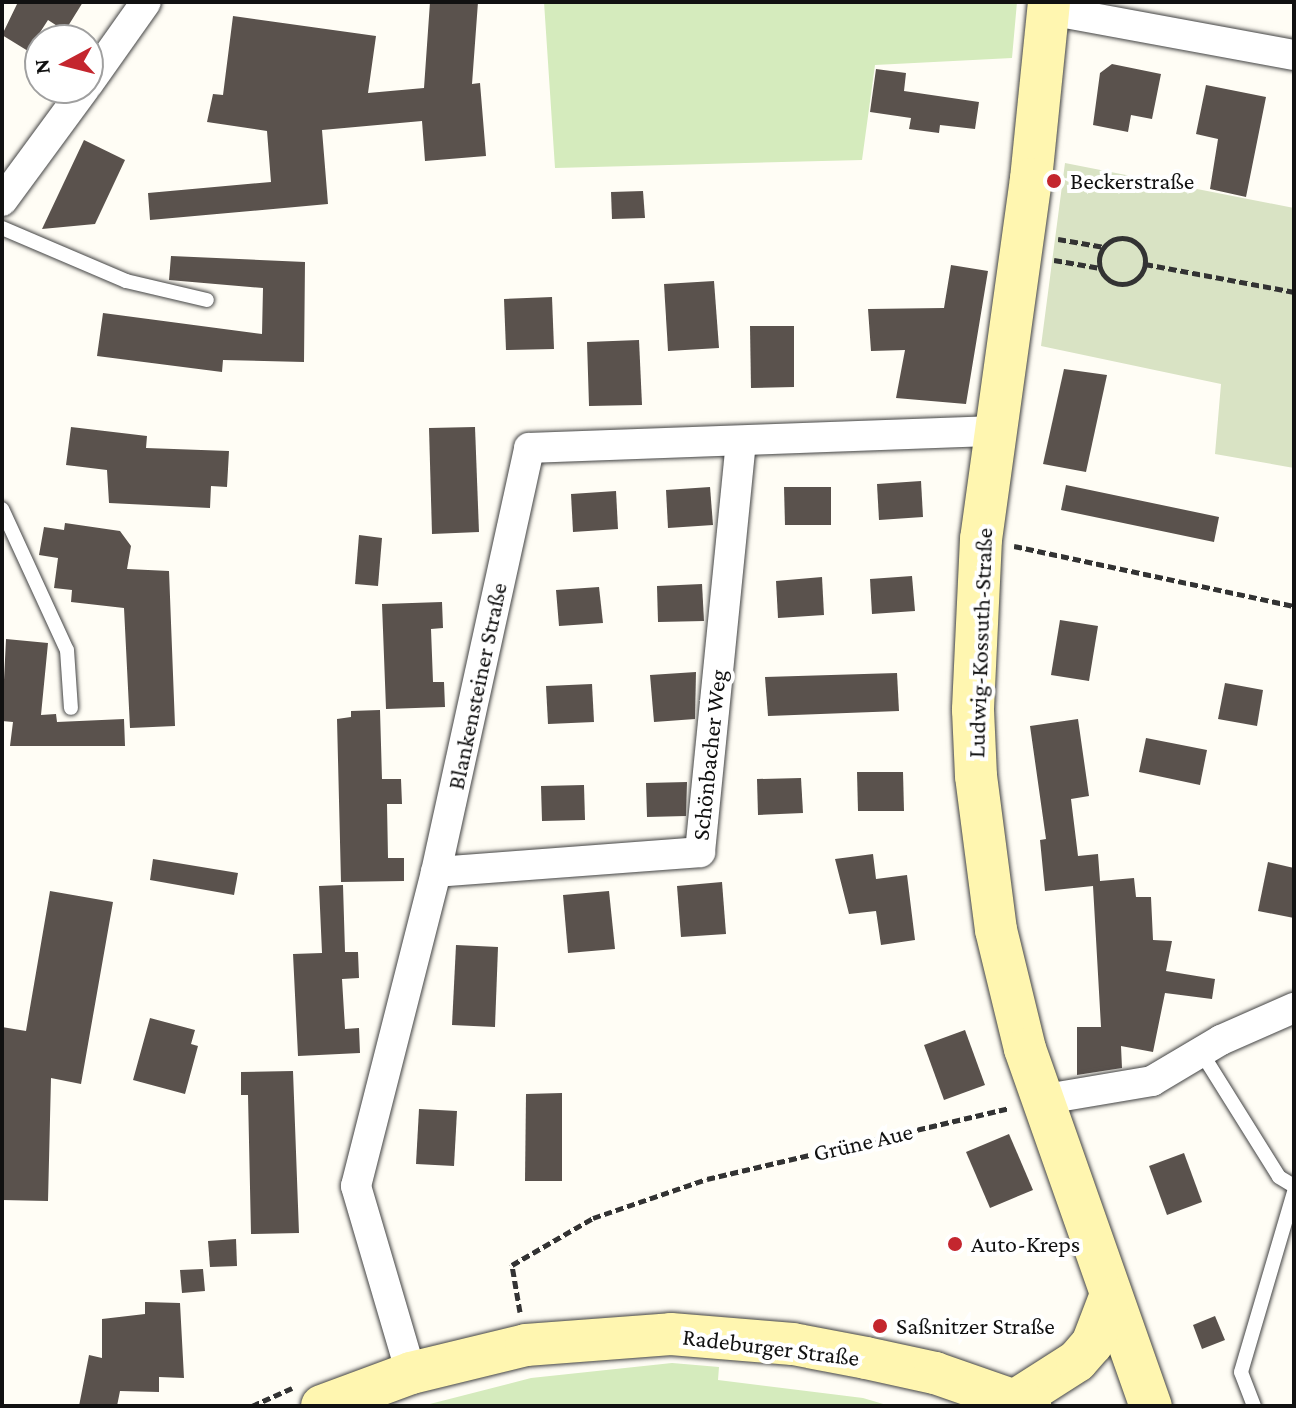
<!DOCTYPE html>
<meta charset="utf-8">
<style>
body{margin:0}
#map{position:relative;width:1296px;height:1408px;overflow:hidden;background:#fffdf5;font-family:"Crimson Pro",serif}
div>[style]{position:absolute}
.green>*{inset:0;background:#d5ebbd}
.cemetery>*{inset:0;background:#d9e3c4}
.building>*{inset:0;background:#5a524d}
.path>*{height:5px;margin-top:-2.5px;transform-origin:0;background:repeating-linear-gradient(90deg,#333 0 8px,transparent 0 12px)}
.path>.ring{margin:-2.5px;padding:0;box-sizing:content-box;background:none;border:5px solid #333;border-radius:50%}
.roads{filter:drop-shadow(0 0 2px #444) drop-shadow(0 0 2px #444)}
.lane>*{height:14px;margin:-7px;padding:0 7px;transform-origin:7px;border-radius:7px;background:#fff}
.street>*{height:30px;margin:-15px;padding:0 15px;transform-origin:15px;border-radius:15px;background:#fff}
.secondary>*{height:42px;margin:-21px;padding:0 21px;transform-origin:21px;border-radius:21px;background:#fff6b0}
.dots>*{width:22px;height:22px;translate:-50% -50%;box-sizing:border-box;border:4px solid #fff;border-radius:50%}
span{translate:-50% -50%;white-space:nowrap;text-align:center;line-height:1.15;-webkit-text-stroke:8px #fff;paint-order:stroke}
.poi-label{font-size:24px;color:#111}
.left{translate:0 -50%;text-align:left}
.street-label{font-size:24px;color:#111}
.frame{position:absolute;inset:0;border:4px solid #111;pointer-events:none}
.north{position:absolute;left:24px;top:24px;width:80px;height:80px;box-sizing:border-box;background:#fff;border:2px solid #a0a0a0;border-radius:50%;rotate:263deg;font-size:22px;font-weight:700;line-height:32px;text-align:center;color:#111}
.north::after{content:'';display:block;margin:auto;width:28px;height:36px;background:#c4262e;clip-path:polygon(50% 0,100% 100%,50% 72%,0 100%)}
</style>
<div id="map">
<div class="green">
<i style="clip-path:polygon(544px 2px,1017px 2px,1012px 58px,875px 65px,862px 160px,555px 168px)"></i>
<i style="clip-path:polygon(672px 1363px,719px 1367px,718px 1380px,863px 1398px,890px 1406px,422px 1406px,531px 1378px)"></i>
</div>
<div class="cemetery">
<i style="clip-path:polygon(1065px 163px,1294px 208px,1294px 468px,1215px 454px,1221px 384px,1041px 346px)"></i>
</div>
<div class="building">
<i style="clip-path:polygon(18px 2px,83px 2px,65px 31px,48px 20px,28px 51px,2px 35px)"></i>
<i style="clip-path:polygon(430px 2px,478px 2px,472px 84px,480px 83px,486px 156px,425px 161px,422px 121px,322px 130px,328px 204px,150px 220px,148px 193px,271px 182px,267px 131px,207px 122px,213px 94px,223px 95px,233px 16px,376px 36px,368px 93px,424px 88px)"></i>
<i style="clip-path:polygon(1112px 64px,1161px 74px,1152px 119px,1131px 115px,1128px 132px,1093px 125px,1100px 73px)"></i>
<i style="clip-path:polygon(876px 69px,906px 73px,904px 91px,979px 102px,975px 129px,940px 125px,939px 133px,909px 129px,911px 118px,870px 112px)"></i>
<i style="clip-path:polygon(1206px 85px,1266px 97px,1246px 197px,1210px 189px,1218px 139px,1196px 134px)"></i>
<i style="clip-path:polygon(84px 140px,125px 160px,95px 224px,42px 229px)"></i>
<i style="clip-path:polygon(643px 191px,645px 218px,612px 219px,611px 192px)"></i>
<i style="clip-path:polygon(171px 256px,305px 262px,304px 362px,223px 360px,222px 372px,97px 356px,103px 313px,262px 334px,263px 288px,169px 280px)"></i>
<i style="clip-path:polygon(951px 265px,988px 271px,966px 404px,896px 398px,905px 350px,871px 351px,868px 309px,944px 308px)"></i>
<i style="clip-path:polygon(714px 281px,719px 348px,668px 351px,664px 284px)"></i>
<i style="clip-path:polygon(552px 297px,554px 349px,506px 350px,504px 299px)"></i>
<i style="clip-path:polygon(750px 326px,794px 326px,794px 387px,751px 388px)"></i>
<i style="clip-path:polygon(639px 340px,642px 405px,589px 406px,587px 342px)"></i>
<i style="clip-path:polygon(1064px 369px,1107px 375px,1086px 472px,1043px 464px)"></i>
<i style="clip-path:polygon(71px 427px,147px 436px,146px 448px,229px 451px,227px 487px,211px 486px,210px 508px,109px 503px,107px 470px,66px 465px)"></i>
<i style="clip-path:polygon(475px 427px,479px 532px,432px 534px,429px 428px)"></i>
<i style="clip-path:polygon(921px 481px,923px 517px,879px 520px,877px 484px)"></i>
<i style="clip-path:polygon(1066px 485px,1219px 517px,1214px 542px,1061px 510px)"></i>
<i style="clip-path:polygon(710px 487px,713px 525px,668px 528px,666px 490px)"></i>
<i style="clip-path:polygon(784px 487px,831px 487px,831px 525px,785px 525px)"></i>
<i style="clip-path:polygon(616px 491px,618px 529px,573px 532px,571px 494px)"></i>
<i style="clip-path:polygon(65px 523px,120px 531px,131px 546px,127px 569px,169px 571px,175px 726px,130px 728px,124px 608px,71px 602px,72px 590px,54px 588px,58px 558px,39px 555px,44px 527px,64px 530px)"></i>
<i style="clip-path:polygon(359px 535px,382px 538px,378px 586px,355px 584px)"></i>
<i style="clip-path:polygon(912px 576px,915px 611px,872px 614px,870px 579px)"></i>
<i style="clip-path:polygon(822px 577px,824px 615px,778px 618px,776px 581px)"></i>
<i style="clip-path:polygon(702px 584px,704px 621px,658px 622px,657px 586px)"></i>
<i style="clip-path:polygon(599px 587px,603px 623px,559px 626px,556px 590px)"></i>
<i style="clip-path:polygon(442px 602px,443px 628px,431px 629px,433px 682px,444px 682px,445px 707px,386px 709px,382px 604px)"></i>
<i style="clip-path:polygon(1060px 620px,1098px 626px,1089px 681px,1051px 675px)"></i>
<i style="clip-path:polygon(6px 639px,48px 643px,41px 715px,56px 714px,57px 722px,124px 719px,125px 746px,10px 746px,13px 722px,2px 721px)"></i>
<i style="clip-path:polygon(696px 672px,695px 719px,654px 722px,650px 675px)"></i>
<i style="clip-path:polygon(897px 673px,899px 711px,768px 716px,765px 677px)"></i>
<i style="clip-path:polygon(1225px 683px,1263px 690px,1257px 726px,1218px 719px)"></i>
<i style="clip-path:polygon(592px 684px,594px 722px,548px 724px,546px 686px)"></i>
<i style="clip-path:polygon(380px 710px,382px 779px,401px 779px,402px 804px,387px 804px,388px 858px,404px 858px,404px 881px,341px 882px,337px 719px,351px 717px,351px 711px)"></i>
<i style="clip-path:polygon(1078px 719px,1089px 796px,1071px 799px,1078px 856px,1098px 854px,1100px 881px,1134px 878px,1136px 897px,1151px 897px,1153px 940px,1172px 941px,1166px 971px,1215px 979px,1212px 999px,1165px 993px,1153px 1052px,1121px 1046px,1122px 1068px,1077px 1075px,1077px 1027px,1101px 1027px,1093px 886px,1045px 891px,1040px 840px,1046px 839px,1030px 726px)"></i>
<i style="clip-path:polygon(1146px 738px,1207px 750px,1200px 785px,1139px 772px)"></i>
<i style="clip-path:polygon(857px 772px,903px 772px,904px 811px,858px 811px)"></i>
<i style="clip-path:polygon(801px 778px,803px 813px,758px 815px,757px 779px)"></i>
<i style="clip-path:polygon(687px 782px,686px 816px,647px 817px,646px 783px)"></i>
<i style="clip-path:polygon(584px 785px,585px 820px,542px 821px,541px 786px)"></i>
<i style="clip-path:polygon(873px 854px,876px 879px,907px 875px,915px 940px,881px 945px,876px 911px,849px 914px,835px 859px)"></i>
<i style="clip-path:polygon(153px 859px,238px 873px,234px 895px,150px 880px)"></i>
<i style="clip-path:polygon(1268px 862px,1294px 868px,1294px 918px,1258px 911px)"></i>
<i style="clip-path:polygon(722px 882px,726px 934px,681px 937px,677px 886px)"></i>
<i style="clip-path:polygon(343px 885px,345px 952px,358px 952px,359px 978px,342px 979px,345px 1029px,359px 1028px,360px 1053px,298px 1056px,293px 954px,322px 953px,319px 886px)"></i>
<i style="clip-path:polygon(50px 891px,113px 902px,81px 1084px,51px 1078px,48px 1201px,2px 1200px,2px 1027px,26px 1031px)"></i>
<i style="clip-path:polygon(609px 891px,615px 949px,568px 953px,563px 895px)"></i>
<i style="clip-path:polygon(456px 945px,498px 947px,495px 1027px,452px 1025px)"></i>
<i style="clip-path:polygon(150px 1018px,195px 1030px,191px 1044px,198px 1046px,185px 1094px,133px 1080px)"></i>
<i style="clip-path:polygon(965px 1030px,985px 1085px,944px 1100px,924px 1045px)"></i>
<i style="clip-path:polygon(293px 1071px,299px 1233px,251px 1234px,248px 1095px,241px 1095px,241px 1072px)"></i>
<i style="clip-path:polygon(562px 1093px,562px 1181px,525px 1181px,526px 1094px)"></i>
<i style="clip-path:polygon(419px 1109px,457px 1111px,454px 1166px,416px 1164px)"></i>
<i style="clip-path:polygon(1009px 1134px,1033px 1190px,990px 1208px,966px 1152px)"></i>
<i style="clip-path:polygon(1184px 1153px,1202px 1202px,1167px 1215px,1149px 1166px)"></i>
<i style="clip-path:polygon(236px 1239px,237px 1266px,210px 1267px,208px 1241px)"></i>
<i style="clip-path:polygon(203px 1269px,205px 1291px,182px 1293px,180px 1270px)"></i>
<i style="clip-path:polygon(145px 1302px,180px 1303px,184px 1378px,159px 1377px,159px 1392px,120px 1391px,117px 1406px,79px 1406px,89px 1355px,102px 1358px,102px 1319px,145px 1314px)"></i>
<i style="clip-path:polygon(1215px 1316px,1225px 1340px,1202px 1349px,1193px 1325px)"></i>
</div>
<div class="path">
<i class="ring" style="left:1099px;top:238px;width:41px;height:41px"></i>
<i style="left:1058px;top:239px;width:47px;rotate:9.9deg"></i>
<i style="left:1054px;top:260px;width:47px;rotate:9.9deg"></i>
<i style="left:1145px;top:264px;width:152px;rotate:10.6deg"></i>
<i style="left:1014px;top:546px;width:286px;rotate:12.1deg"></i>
<i style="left:520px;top:1312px;width:48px;rotate:-99.7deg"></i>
<i style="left:512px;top:1265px;width:94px;rotate:-30.1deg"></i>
<i style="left:593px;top:1218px;width:120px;rotate:-18.9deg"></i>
<i style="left:707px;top:1179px;width:311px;rotate:-13.2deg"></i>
<i style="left:252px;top:1406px;width:44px;rotate:-24.2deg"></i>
</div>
<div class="roads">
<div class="lane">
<i style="left:2px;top:228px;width:135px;rotate:23.1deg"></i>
<i style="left:126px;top:281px;width:83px;rotate:13.2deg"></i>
<i style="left:2px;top:509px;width:155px;rotate:65.3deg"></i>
<i style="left:67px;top:650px;width:58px;rotate:86.1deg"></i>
<i style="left:1201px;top:1052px;width:147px;rotate:58deg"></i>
<i style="left:1279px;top:1177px;width:17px;rotate:31deg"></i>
<i style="left:1254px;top:1406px;width:36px;rotate:-111deg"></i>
<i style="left:1241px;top:1372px;width:188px;rotate:-73.6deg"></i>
</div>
<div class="street">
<i style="left:1049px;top:10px;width:249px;rotate:10.4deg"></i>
<i style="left:88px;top:84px;width:100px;rotate:-54.7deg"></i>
<i style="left:2px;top:201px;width:140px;rotate:-53.7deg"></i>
<i style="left:436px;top:872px;width:265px;rotate:-4.3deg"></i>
<i style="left:700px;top:852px;width:412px;rotate:-84.3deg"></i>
<i style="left:1040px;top:1100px;width:114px;rotate:-9.6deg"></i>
<i style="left:1152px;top:1081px;width:80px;rotate:-30.7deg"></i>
<i style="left:1221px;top:1040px;width:80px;rotate:-23.7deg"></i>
<i style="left:411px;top:1373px;width:195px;rotate:-106.4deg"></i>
<i style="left:356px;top:1186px;width:324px;rotate:-75.7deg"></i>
<i style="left:436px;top:872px;width:434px;rotate:-77.6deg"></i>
<i style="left:529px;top:448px;width:466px;rotate:-2.1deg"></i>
</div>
<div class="secondary">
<i style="left:1049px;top:2px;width:178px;rotate:95.8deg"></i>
<i style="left:1031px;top:179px;width:363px;rotate:97.9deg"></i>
<i style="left:981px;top:539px;width:171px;rotate:92.7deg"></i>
<i style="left:973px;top:710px;width:66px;rotate:87.4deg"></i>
<i style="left:976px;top:776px;width:155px;rotate:82.6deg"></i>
<i style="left:996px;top:930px;width:122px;rotate:76.3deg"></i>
<i style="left:1025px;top:1049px;width:379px;rotate:70.6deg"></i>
<i style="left:1016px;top:1400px;width:72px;rotate:-32.6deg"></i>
<i style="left:1077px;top:1361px;width:23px;rotate:-49deg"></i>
<i style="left:1092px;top:1344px;width:50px;rotate:-69deg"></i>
<i style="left:322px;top:1406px;width:95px;rotate:-20.3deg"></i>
<i style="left:411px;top:1373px;width:118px;rotate:-13.7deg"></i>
<i style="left:526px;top:1345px;width:145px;rotate:-4.3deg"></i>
<i style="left:671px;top:1334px;width:122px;rotate:4.7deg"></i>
<i style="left:793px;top:1344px;width:74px;rotate:10.9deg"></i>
<i style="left:866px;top:1358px;width:71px;rotate:12.3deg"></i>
<i style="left:935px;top:1373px;width:101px;rotate:19.2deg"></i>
</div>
</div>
<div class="dots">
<i style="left:1054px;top:181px;background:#c4262e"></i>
<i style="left:955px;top:1244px;background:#c4262e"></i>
<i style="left:880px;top:1326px;background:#c4262e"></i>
</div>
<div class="poi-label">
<span class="left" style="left:1070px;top:181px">Beckerstraße</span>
<span class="left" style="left:971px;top:1244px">Auto-Kreps</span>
<span class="left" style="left:896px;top:1326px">Saßnitzer Straße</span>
</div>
<div class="street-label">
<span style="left:980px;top:643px;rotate:-88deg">Ludwig-Kossuth-Straße</span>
<span style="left:477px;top:686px;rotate:-78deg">Blankensteiner Straße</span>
<span style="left:709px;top:755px;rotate:-84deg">Schönbacher Weg</span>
<span style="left:863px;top:1142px;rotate:-13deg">Grüne Aue</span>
<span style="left:771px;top:1347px;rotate:7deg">Radeburger Straße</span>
</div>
<div class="frame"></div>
<div class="north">N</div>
</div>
